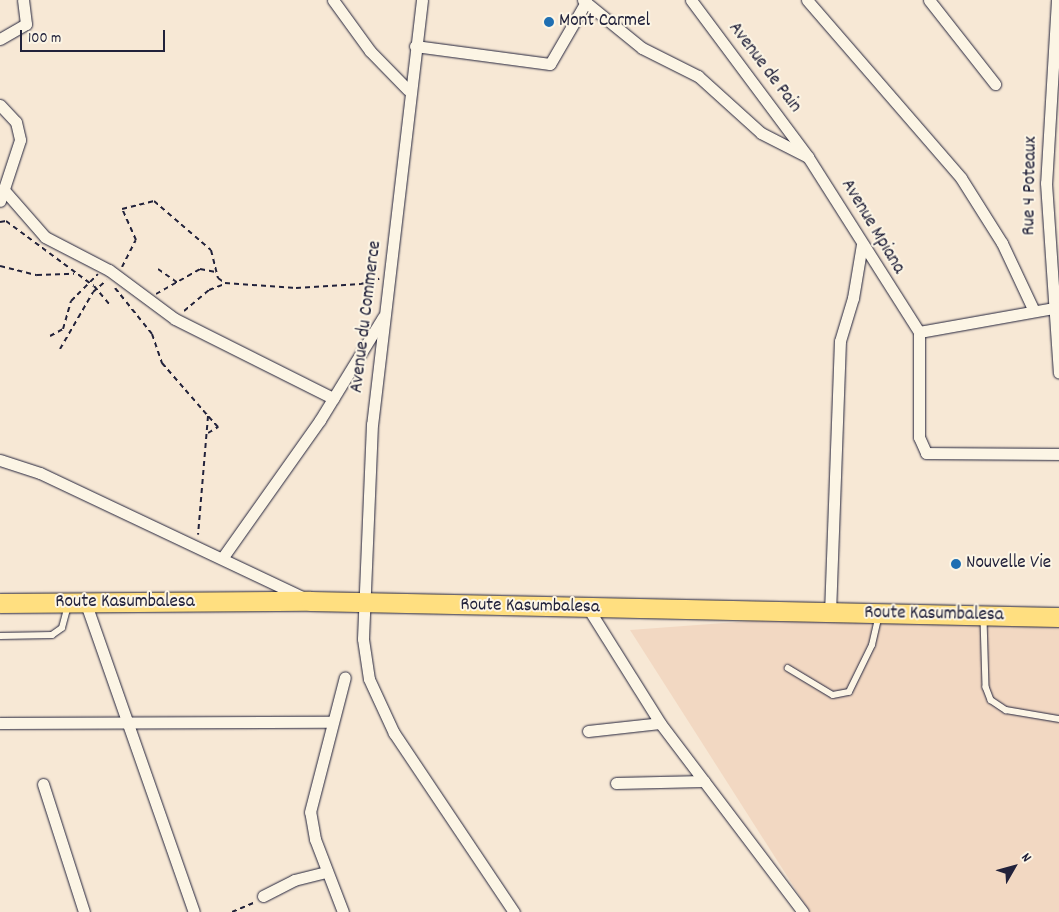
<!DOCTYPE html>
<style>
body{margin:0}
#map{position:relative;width:1059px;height:912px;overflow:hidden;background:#f7e8d5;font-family:Dekko,sans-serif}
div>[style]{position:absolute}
.built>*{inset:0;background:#f2d8c2}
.path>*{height:2px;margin-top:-1px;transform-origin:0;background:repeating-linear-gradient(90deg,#22223b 0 5px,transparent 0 9px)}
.roads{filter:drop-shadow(0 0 1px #22223b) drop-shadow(0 0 1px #22223b)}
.service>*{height:5.5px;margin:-2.75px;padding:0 2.75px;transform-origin:2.75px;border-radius:2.75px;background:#fcf5e5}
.minor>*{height:11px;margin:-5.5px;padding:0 5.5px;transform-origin:5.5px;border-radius:5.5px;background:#fcf5e5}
.trunk>*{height:19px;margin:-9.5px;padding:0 9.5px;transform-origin:9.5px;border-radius:9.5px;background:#ffdf80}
.dots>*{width:14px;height:14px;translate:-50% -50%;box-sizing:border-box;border:2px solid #fcf5e5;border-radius:50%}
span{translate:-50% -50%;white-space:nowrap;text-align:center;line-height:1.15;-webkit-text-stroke:4px #fcf5e5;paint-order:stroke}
.poi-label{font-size:19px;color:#22223b}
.left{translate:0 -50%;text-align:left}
.street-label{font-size:19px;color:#22223b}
.north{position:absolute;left:989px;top:842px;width:50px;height:50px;-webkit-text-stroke:4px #fcf5e5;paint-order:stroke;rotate:52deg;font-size:14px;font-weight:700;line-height:20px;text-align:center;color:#22223b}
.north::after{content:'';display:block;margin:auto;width:18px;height:22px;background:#22223b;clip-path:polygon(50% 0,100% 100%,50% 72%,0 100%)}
.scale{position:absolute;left:20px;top:30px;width:145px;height:22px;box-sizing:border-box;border:2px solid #22223b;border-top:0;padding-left:6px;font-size:15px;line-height:18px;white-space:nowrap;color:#22223b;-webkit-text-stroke:4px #fcf5e5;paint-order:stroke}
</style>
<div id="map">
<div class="built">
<i style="clip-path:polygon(830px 615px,1059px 624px,1059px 912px,810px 912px,630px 630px)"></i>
</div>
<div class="path">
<i style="left:0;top:222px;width:6px;rotate:-9deg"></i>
<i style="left:6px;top:221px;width:109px;rotate:36.5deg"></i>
<i style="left:94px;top:286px;width:26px;rotate:50deg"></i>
<i style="left:0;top:266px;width:38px;rotate:14deg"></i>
<i style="left:37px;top:275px;width:37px;rotate:-2deg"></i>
<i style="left:122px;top:267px;width:30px;rotate:-63deg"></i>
<i style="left:136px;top:240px;width:34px;rotate:-114deg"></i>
<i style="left:122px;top:209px;width:33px;rotate:-14deg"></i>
<i style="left:154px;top:201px;width:75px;rotate:40.7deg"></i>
<i style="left:211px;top:250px;width:29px;rotate:76deg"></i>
<i style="left:218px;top:278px;width:9px;rotate:36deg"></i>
<i style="left:225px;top:283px;width:71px;rotate:4deg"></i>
<i style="left:296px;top:288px;width:65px;rotate:-3.5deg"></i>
<i style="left:361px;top:284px;width:19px;rotate:-16deg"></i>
<i style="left:158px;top:269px;width:24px;rotate:35deg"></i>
<i style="left:115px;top:288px;width:59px;rotate:51.2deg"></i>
<i style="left:152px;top:334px;width:31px;rotate:71deg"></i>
<i style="left:162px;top:363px;width:70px;rotate:49deg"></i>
<i style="left:208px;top:416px;width:119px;rotate:94.8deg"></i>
<i style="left:156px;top:294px;width:51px;rotate:-29.6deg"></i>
<i style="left:200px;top:269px;width:16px;rotate:11deg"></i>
<i style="left:184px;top:311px;width:33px;rotate:-40deg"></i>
<i style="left:209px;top:290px;width:17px;rotate:-21deg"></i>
<i style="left:50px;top:336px;width:15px;rotate:-28deg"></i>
<i style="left:63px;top:329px;width:29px;rotate:-74deg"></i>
<i style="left:71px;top:301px;width:38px;rotate:-45deg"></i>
<i style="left:60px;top:349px;width:66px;rotate:-59.9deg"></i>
<i style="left:93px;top:292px;width:18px;rotate:-41deg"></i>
<i style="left:208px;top:433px;width:12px;rotate:-31deg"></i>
<i style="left:218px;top:427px;width:15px;rotate:-132deg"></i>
<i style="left:232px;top:912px;width:25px;rotate:-23deg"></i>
</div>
<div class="roads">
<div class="service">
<i style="left:984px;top:619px;width:68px;rotate:88.3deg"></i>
<i style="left:986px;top:687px;width:14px;rotate:69deg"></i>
<i style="left:991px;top:700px;width:18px;rotate:34deg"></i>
<i style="left:1006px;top:710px;width:54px;rotate:9.6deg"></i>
<i style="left:0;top:636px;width:52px;rotate:-1.1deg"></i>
<i style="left:52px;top:635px;width:12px;rotate:-35deg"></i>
<i style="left:62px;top:628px;width:24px;rotate:-75deg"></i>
<i style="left:788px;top:668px;width:52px;rotate:31deg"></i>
<i style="left:833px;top:695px;width:16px;rotate:-11deg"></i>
<i style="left:849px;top:692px;width:52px;rotate:-63.9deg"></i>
<i style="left:872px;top:645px;width:31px;rotate:-77deg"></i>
</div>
<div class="minor">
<i style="left:333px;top:0;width:63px;rotate:54deg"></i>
<i style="left:370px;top:51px;width:54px;rotate:45.7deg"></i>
<i style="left:422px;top:0;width:427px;rotate:96.7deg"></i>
<i style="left:372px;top:424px;width:215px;rotate:92.4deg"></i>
<i style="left:363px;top:639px;width:40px;rotate:81.5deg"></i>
<i style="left:369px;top:679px;width:60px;rotate:65.2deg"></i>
<i style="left:394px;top:733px;width:216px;rotate:56.2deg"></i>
<i style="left:583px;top:0;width:76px;rotate:39.1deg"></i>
<i style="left:642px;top:48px;width:63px;rotate:26.6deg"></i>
<i style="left:698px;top:76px;width:85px;rotate:42.1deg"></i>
<i style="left:761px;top:133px;width:53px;rotate:27.1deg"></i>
<i style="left:808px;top:157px;width:207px;rotate:57.6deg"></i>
<i style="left:919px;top:332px;width:105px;rotate:90deg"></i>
<i style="left:919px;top:437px;width:17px;rotate:66deg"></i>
<i style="left:926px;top:453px;width:133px;rotate:0.4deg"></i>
<i style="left:691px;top:0;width:196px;rotate:53.3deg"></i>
<i style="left:807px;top:0;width:235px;rotate:49.1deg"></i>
<i style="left:961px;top:178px;width:77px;rotate:57.8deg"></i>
<i style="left:1002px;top:243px;width:75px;rotate:64.8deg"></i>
<i style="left:929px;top:0;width:107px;rotate:51.8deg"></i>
<i style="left:1057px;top:0;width:183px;rotate:93.4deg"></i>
<i style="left:1046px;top:183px;width:190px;rotate:86.1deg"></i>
<i style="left:0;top:39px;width:30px;rotate:-30deg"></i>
<i style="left:26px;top:24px;width:24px;rotate:-97deg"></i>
<i style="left:415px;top:46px;width:136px;rotate:7.6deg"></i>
<i style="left:550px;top:64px;width:72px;rotate:-59.9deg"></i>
<i style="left:0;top:105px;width:23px;rotate:47deg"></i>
<i style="left:16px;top:122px;width:18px;rotate:77deg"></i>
<i style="left:20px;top:140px;width:64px;rotate:108.2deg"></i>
<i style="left:4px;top:190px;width:62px;rotate:48.9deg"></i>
<i style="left:45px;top:237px;width:72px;rotate:27.3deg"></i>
<i style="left:109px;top:270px;width:82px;rotate:36.6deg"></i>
<i style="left:175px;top:319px;width:177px;rotate:26.6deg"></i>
<i style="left:919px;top:332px;width:142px;rotate:-10.1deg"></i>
<i style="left:0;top:460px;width:42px;rotate:18deg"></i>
<i style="left:40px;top:473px;width:293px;rotate:25.3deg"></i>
<i style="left:223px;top:557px;width:168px;rotate:-54.7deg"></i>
<i style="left:320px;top:420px;width:121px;rotate:-58.5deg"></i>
<i style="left:86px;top:604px;width:326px;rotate:70.7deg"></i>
<i style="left:588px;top:608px;width:136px;rotate:57.9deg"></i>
<i style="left:660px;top:723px;width:237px;rotate:52.9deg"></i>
<i style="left:830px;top:613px;width:272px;rotate:-87.9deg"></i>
<i style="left:840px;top:341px;width:45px;rotate:-73.2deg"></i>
<i style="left:853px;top:298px;width:55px;rotate:-80.5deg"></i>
<i style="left:0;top:723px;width:331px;rotate:-0.2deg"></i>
<i style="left:588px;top:731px;width:72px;rotate:-6.3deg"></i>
<i style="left:616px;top:783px;width:88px;rotate:-1.3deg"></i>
<i style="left:43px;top:784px;width:134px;rotate:72.2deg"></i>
<i style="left:263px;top:896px;width:35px;rotate:-27deg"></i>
<i style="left:294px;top:880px;width:34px;rotate:-14deg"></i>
<i style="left:343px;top:912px;width:78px;rotate:-111deg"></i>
<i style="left:315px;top:839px;width:27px;rotate:-100deg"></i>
<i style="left:310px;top:812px;width:139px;rotate:-75.5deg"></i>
</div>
<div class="trunk">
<i style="left:0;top:603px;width:310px;rotate:-0.4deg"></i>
<i style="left:310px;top:601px;width:749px;rotate:1.22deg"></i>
</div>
</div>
<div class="dots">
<i style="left:549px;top:22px;background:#1f6fb2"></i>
<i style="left:956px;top:564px;background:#1f6fb2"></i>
</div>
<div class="poi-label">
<span class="left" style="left:559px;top:22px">Mont Carmel</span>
<span class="left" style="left:966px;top:564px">Nouvelle Vie</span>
</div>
<div class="street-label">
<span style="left:764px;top:68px;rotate:53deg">Avenue de Pain</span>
<span style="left:1031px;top:186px;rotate:-89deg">Rue 4 Poteaux</span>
<span style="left:872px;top:227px;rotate:59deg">Avenue Mpiana</span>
<span style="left:367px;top:317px;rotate:-83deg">Avenue du Commerce</span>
<span style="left:125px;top:603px">Route Kasumbalesa</span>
<span style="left:530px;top:607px;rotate:1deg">Route Kasumbalesa</span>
<span style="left:934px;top:615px;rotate:1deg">Route Kasumbalesa</span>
</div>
<div class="north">N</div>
<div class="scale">100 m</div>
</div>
